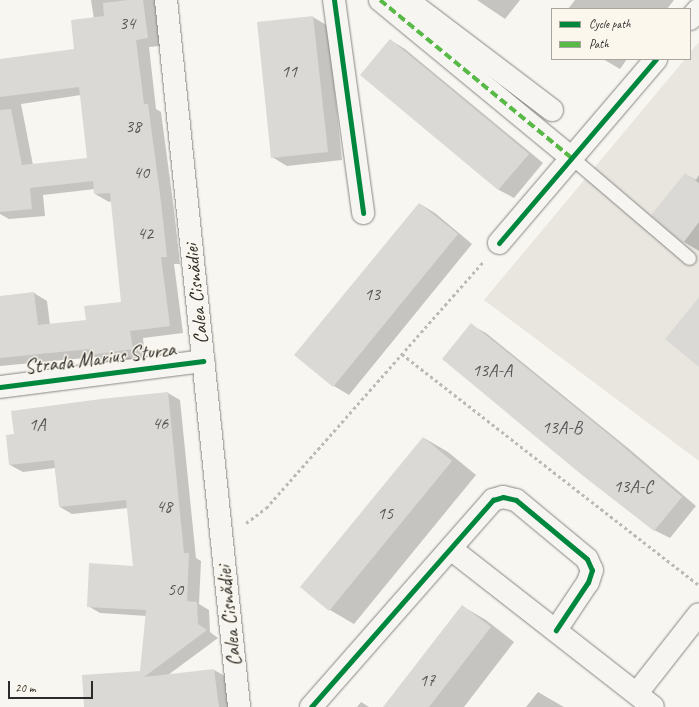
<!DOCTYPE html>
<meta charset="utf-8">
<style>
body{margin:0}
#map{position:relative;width:699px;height:707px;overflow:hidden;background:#f8f6f0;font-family:Caveat,sans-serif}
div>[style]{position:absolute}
.built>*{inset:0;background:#e9e6df}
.shadow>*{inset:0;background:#0003}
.building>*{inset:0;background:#dbd9d6}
.path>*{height:2.5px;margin-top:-1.25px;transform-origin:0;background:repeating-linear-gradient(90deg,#bcbab8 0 3px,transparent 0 6px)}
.roads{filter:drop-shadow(0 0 1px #878684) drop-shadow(0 0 1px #878684)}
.lane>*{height:13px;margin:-6.5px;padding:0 6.5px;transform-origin:6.5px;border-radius:6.5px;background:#f6f5f1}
.street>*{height:22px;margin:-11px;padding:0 11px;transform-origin:11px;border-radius:11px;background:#f6f5f1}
.secondary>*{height:22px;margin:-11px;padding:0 11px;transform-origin:11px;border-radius:11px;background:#f6f5f1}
.quiet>*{height:4px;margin-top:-2px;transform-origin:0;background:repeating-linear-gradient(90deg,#58b947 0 8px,transparent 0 12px)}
.cycleway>*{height:5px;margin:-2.5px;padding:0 2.5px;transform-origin:2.5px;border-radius:2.5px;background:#00873e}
span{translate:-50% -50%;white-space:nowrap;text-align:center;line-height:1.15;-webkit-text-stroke:3px #fbf7ec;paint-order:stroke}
.number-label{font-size:18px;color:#575656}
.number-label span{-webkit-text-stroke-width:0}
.street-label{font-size:20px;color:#2b2b2b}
.legend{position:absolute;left:551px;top:8px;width:140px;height:52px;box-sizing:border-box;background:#fbf7ec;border:1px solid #a8a59f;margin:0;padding:5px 7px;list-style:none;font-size:12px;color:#2b2b2b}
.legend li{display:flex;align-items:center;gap:8px;height:20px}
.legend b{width:20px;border:1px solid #a8a59f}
.scale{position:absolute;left:8px;top:681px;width:85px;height:18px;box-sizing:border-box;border:2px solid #2b2b2b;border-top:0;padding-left:5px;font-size:12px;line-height:14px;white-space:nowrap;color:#2b2b2b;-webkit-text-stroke:3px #fbf7ec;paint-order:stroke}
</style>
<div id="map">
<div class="built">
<i style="clip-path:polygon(699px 42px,699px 461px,484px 300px,685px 59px,690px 59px,690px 52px)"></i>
</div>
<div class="shadow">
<i style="clip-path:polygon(evenodd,91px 0,155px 0,160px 46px,149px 47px,156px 109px,161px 112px,174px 210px,180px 264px,174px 264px,183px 333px,143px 338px,145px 357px,105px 362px,96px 357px,0 366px,0 297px,34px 293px,47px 301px,50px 325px,87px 321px,123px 303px,112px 201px,109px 202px,95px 194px,95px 189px,43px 195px,45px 216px,9px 219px,0 214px,0 60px,75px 50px,94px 19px,91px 0,81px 95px,88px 159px,33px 165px,21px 104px,81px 95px)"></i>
<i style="clip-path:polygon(477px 0,520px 0,505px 19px)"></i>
<i style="clip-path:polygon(575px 0,674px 0,667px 9px,568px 9px)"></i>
<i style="clip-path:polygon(313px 17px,328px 26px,342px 160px,287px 166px,272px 157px)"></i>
<i style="clip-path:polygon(390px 40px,405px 49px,543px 163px,514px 198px,499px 190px,361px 75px)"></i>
<i style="clip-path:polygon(603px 59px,627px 59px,620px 69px)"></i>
<i style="clip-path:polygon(685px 174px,696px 180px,699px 175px,699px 251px,684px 242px)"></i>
<i style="clip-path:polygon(420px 204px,435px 213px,472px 244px,349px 395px,334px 386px,296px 355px)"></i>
<i style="clip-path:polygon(471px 325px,486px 333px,628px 448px,696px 506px,670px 538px,654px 530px)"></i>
<i style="clip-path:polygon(168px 393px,180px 400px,196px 558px,201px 561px,199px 604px,209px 610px,210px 632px,218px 638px,168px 675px,214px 670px,227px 677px,230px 707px,85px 707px,141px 672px,147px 616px,100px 613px,88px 606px,134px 567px,128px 508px,72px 514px,60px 507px,55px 468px,23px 472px,10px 465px,7px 436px)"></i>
<i style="clip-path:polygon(424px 438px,448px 452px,476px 475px,354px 624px,330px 610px,302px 587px)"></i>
<i style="clip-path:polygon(462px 606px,486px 620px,514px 642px,464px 707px,384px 707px)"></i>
<i style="clip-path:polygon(538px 692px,562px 706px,564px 707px,526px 707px)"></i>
<i style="clip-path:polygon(361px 702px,369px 707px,357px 707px)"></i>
</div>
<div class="building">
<i style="clip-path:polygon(128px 0,143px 0,148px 38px,136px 40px,144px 104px,148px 104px,161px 202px,167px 257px,161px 257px,170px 326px,130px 331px,133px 349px,90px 355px,90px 349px,0 358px,0 296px,34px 292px,38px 325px,86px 320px,84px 306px,121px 302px,110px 193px,94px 194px,93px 181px,30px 188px,32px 209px,0 212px,0 110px,11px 109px,22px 165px,87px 158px,79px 87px,0 97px,0 59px,74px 49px,71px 20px,104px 16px,103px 3px)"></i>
<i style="clip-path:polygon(313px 16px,328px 152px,271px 158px,257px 22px)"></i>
<i style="clip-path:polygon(390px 39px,529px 154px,498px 190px,360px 75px)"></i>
<i style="clip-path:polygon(685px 173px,699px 183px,699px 222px,683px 243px,651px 215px)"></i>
<i style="clip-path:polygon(419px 203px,458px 234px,333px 387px,294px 355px)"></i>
<i style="clip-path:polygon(699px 297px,699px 367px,665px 339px)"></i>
<i style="clip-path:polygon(471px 323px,613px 438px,682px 497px,654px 531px,582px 475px,442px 359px)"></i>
<i style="clip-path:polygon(168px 392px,184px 553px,189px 553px,187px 601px,197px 602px,198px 624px,207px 630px,144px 677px,214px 669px,219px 707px,84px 707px,82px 675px,140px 671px,146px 610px,87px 607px,89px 563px,133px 566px,126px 500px,59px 507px,54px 460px,9px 465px,6px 435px,14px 434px,11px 411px,101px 399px)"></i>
<i style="clip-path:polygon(423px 437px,452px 461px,329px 611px,300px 587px)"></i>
<i style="clip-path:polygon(462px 605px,491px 627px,429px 707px,383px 707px)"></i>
</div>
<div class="path">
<i style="left:402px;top:354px;width:376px;rotate:37.9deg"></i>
<i style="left:246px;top:523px;width:25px;rotate:-37deg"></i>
<i style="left:266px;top:508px;width:328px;rotate:-48.6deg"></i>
</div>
<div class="roads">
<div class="lane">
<i style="left:572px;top:158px;width:154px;rotate:40.5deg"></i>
</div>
<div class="street">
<i style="left:334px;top:0;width:215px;rotate:82.2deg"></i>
<i style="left:380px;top:0;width:249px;rotate:39.5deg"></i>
<i style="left:407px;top:0;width:182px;rotate:37.2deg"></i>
<i style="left:690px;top:19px;width:13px;rotate:-48deg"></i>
<i style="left:499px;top:243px;width:242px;rotate:-49.5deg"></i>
<i style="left:0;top:387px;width:205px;rotate:-7.3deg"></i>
<i style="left:451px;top:549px;width:256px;rotate:38deg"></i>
<i style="left:637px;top:693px;width:100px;rotate:-51.9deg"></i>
<i style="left:311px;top:707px;width:276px;rotate:-48.7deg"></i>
<i style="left:493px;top:500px;width:10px;rotate:-17deg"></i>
<i style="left:503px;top:497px;width:13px;rotate:13deg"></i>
<i style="left:516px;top:500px;width:92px;rotate:39.7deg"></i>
<i style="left:587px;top:559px;width:12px;rotate:66deg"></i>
<i style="left:592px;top:570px;width:13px;rotate:108deg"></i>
<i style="left:588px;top:582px;width:58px;rotate:123.7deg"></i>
</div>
<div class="secondary">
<i style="left:166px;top:0;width:711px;rotate:84.1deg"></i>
</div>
</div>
<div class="quiet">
<i style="left:380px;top:0;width:249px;rotate:39.5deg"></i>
</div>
<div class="cycleway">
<i style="left:334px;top:0;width:215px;rotate:82.2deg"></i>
<i style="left:499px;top:243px;width:242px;rotate:-49.5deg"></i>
<i style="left:0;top:387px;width:205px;rotate:-7.3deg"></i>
<i style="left:311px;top:707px;width:276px;rotate:-48.7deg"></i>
<i style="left:493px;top:500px;width:10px;rotate:-17deg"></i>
<i style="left:503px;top:497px;width:13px;rotate:13deg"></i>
<i style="left:516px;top:500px;width:92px;rotate:39.7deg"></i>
<i style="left:587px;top:559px;width:12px;rotate:66deg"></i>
<i style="left:592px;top:570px;width:13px;rotate:108deg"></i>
<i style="left:588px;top:582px;width:58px;rotate:123.7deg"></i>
</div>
<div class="number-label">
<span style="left:127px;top:23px">34</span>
<span style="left:289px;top:71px">11</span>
<span style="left:133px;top:126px">38</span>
<span style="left:141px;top:172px">40</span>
<span style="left:145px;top:233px">42</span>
<span style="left:372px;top:294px">13</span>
<span style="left:492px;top:370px">13A-A</span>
<span style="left:160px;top:423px">46</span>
<span style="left:37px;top:424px">1A</span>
<span style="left:562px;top:427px">13A-B</span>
<span style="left:633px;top:486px">13A-C</span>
<span style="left:164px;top:506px">48</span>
<span style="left:385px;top:513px">15</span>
<span style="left:175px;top:589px">50</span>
<span style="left:427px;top:680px">17</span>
</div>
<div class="street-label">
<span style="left:196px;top:294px;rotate:-96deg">Calea Cisnădiei</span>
<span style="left:100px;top:358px;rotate:-7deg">Strada Marius Sturza</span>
<span style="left:229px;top:616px;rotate:-96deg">Calea Cisnădiei</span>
</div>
<ul class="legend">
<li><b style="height:5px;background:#00873e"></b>Cycle path</li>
<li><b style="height:5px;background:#58b947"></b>Path</li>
</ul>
<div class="scale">20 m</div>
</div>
